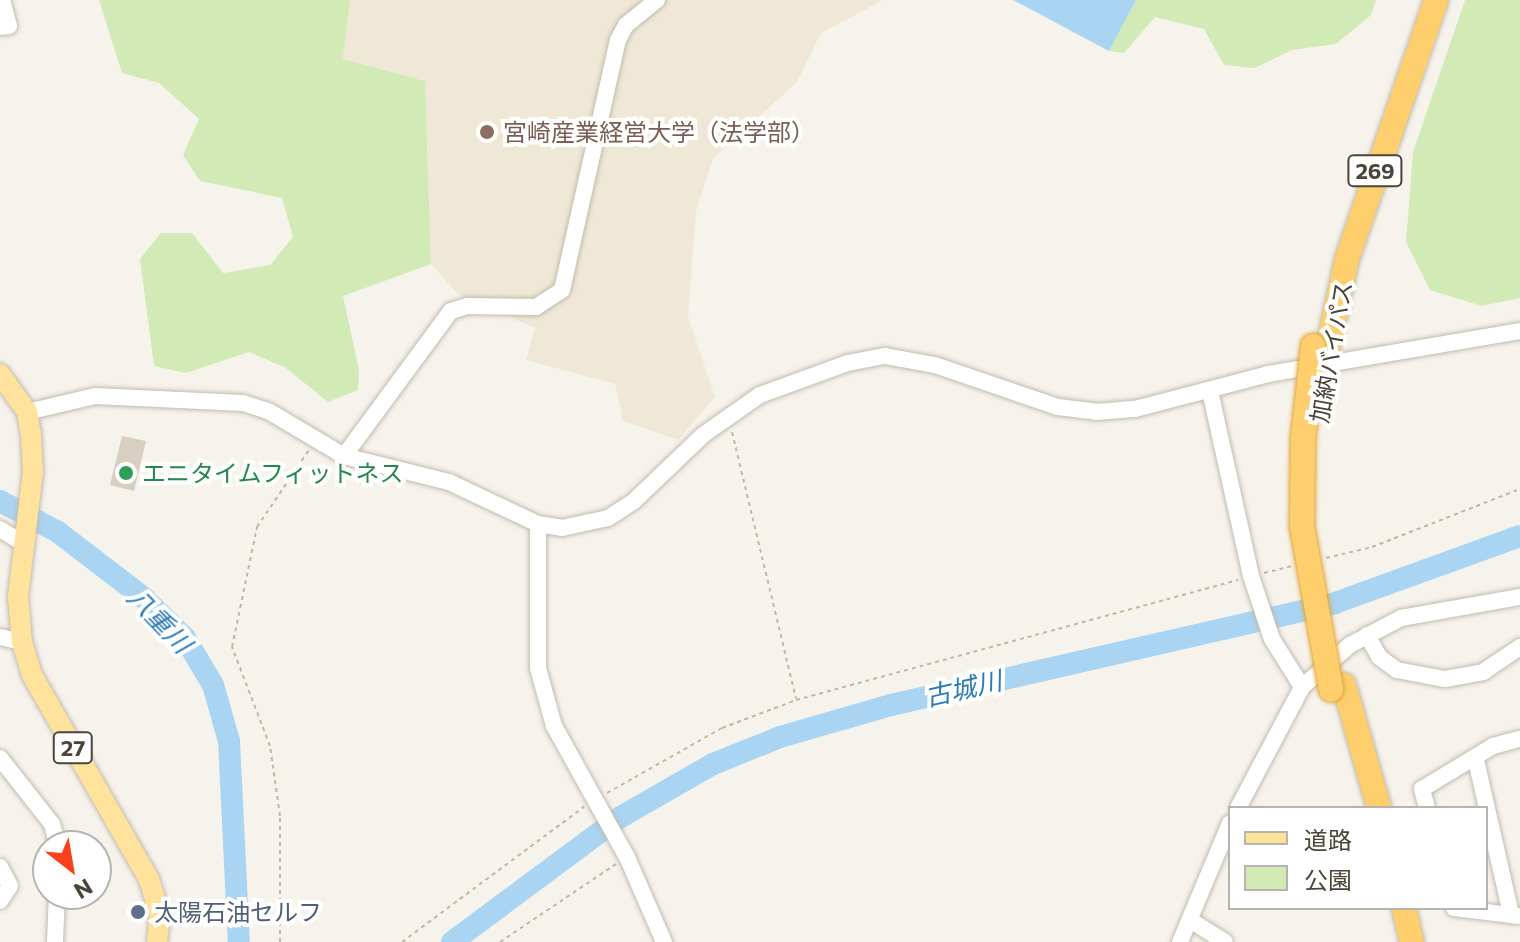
<!DOCTYPE html>
<meta charset="utf-8">
<style>
body{margin:0}
#map{position:relative;width:1520px;height:942px;overflow:hidden;background:#f6f3ec;font-family:Commissioner,"Noto Sans JP",sans-serif}
div>[style]{position:absolute}
.education>*{inset:0;background:#efe8d6}
.green>*{inset:0;background:#d2eab5}
.water>*{inset:0;background:#a9d4f2}
.river>*{height:22px;margin:-11px;padding:0 11px;transform-origin:11px;border-radius:11px;background:#a9d4f2}
.building>*{inset:0;background:#d8cfc1}
.path>*{height:2px;margin-top:-1px;transform-origin:0;background:repeating-linear-gradient(90deg,#c4b79f 0 4px,transparent 0 8px)}
.roads{filter:drop-shadow(0 0 2px #c2bbae) drop-shadow(0 0 2px #c2bbae)}
.minor>*{height:16px;margin:-8px;padding:0 8px;transform-origin:8px;border-radius:8px;background:#fff}
.major>*{height:20px;margin:-10px;padding:0 10px;transform-origin:10px;border-radius:10px;background:#ffe39c}
.highway>*{height:24px;margin:-12px;padding:0 12px;transform-origin:12px;border-radius:12px;background:#ffcf6e}
.bridges{filter:drop-shadow(0 0 2px #e0a43c) drop-shadow(0 0 2px #e0a43c)}
.highway-bridge>*{height:24px;margin:-12px;padding:0 12px;transform-origin:12px;border-radius:12px;background:#ffcf6e}
.dots>*{width:22px;height:22px;translate:-50% -50%;box-sizing:border-box;border:4px solid #fff;border-radius:50%}
span{translate:-50% -50%;white-space:nowrap;text-align:center;line-height:1.15;-webkit-text-stroke:8px #fff;paint-order:stroke}
.shield-label span{padding:2px 6px;background:#fff;border:2px solid;border-radius:6px;-webkit-text-stroke-width:0}
.shield-label{font-size:22px;color:#4b4439;font-weight:700}
.education-label{font-size:24px;color:#785e54}
.left{translate:0 -50%;text-align:left}
.street-label{font-size:24px;color:#4b4439}
.leisure-label{font-size:24px;color:#27864d}
.service-label{font-size:24px;color:#4e5e75}
.water-label{font-size:26px;color:#2e7ab2;font-style:italic}
.legend{position:absolute;left:1228px;top:806px;width:260px;height:104px;box-sizing:border-box;background:#fff;border:2px solid #b7b4b0;margin:0;padding:10px 14px;list-style:none;font-size:24px;color:#4b4439}
.legend li{display:flex;align-items:center;gap:16px;height:40px}
.legend b{width:40px;border:2px solid #b7b4b0}
.north{position:absolute;left:32px;top:830px;width:80px;height:80px;box-sizing:border-box;background:#fff;border:2px solid #b7b4b0;border-radius:50%;rotate:149deg;font-size:22px;font-weight:700;line-height:32px;text-align:center;color:#4b4439}
.north::after{content:'';display:block;margin:auto;width:28px;height:36px;background:#fc3f1d;clip-path:polygon(50% 0,100% 100%,50% 72%,0 100%)}
</style>
<div id="map">
<div class="education">
<i style="clip-path:polygon(350px 0,883px 0,821px 33px,797px 82px,713px 159px,696px 212px,688px 316px,715px 397px,678px 440px,623px 421px,615px 384px,526px 360px,535px 328px,458px 294px,431px 264px,425px 81px,343px 59px)"></i>
</div>
<div class="green">
<i style="clip-path:polygon(99px 0,350px 0,343px 59px,425px 81px,431px 264px,343px 296px,359px 370px,358px 390px,328px 402px,286px 368px,249px 352px,186px 373px,154px 366px,140px 259px,161px 233px,192px 233px,223px 273px,270px 265px,293px 237px,282px 198px,200px 181px,183px 155px,199px 119px,159px 83px,122px 73px)"></i>
<i style="clip-path:polygon(1136px 0,1376px 0,1371px 15px,1336px 44px,1292px 50px,1255px 68px,1224px 65px,1204px 29px,1155px 17px,1124px 53px,1109px 51px)"></i>
<i style="clip-path:polygon(1465px 0,1520px 0,1520px 298px,1482px 306px,1430px 290px,1406px 242px,1413px 152px)"></i>
</div>
<div class="water">
<i style="clip-path:polygon(1013px 0,1136px 0,1109px 51px)"></i>
</div>
<div class="river">
<i style="left:0;top:501px;width:66px;rotate:28.1deg"></i>
<i style="left:58px;top:532px;width:108px;rotate:37.5deg"></i>
<i style="left:144px;top:598px;width:57px;rotate:44.3deg"></i>
<i style="left:185px;top:638px;width:55px;rotate:59.2deg"></i>
<i style="left:213px;top:685px;width:58px;rotate:74.1deg"></i>
<i style="left:229px;top:741px;width:201px;rotate:87.2deg"></i>
<i style="left:452px;top:942px;width:208px;rotate:-36.6deg"></i>
<i style="left:619px;top:818px;width:108px;rotate:-29.9deg"></i>
<i style="left:713px;top:764px;width:72px;rotate:-21.9deg"></i>
<i style="left:780px;top:737px;width:116px;rotate:-16.1deg"></i>
<i style="left:891px;top:705px;width:456px;rotate:-12.9deg"></i>
<i style="left:1335px;top:603px;width:197px;rotate:-19.9deg"></i>
</div>
<div class="building">
<i style="clip-path:polygon(122px 436px,146px 441px,134px 491px,110px 485px)"></i>
</div>
<div class="path">
<i style="left:732px;top:432px;width:274px;rotate:76.5deg"></i>
<i style="left:1326px;top:558px;width:47px;rotate:-13.4deg"></i>
<i style="left:1372px;top:547px;width:159px;rotate:-21.4deg"></i>
<i style="left:1264px;top:573px;width:29px;rotate:-14deg"></i>
<i style="left:607px;top:793px;width:132px;rotate:-29.5deg"></i>
<i style="left:722px;top:728px;width:79px;rotate:-20.7deg"></i>
<i style="left:796px;top:700px;width:458px;rotate:-15.2deg"></i>
<i style="left:280px;top:942px;width:126px;rotate:-90deg"></i>
<i style="left:280px;top:816px;width:71px;rotate:-98.1deg"></i>
<i style="left:270px;top:746px;width:106px;rotate:-111deg"></i>
<i style="left:232px;top:647px;width:123px;rotate:-78.2deg"></i>
<i style="left:257px;top:527px;width:93px;rotate:-56deg"></i>
<i style="left:402px;top:942px;width:227px;rotate:-36.6deg"></i>
<i style="left:500px;top:942px;width:140px;rotate:-33.9deg"></i>
</div>
<div class="roads">
<div class="minor">
<i style="left:0;top:27px;width:9px;rotate:-6deg"></i>
<i style="left:9px;top:26px;width:27px;rotate:-105deg"></i>
<i style="left:1210px;top:391px;width:189px;rotate:77.5deg"></i>
<i style="left:1251px;top:576px;width:66px;rotate:71.6deg"></i>
<i style="left:1272px;top:639px;width:57px;rotate:58deg"></i>
<i style="left:27px;top:412px;width:70px;rotate:-13.2deg"></i>
<i style="left:95px;top:396px;width:148px;rotate:2.7deg"></i>
<i style="left:243px;top:403px;width:28px;rotate:18deg"></i>
<i style="left:270px;top:412px;width:86px;rotate:30.7deg"></i>
<i style="left:344px;top:456px;width:108px;rotate:13.9deg"></i>
<i style="left:449px;top:482px;width:98px;rotate:25.3deg"></i>
<i style="left:538px;top:524px;width:24px;rotate:9deg"></i>
<i style="left:562px;top:528px;width:47px;rotate:-12.3deg"></i>
<i style="left:608px;top:518px;width:31px;rotate:-33deg"></i>
<i style="left:634px;top:501px;width:95px;rotate:-43.7deg"></i>
<i style="left:703px;top:435px;width:70px;rotate:-35.1deg"></i>
<i style="left:760px;top:395px;width:94px;rotate:-20deg"></i>
<i style="left:848px;top:363px;width:38px;rotate:-11deg"></i>
<i style="left:885px;top:356px;width:51px;rotate:10.2deg"></i>
<i style="left:935px;top:365px;width:130px;rotate:18.9deg"></i>
<i style="left:1058px;top:407px;width:39px;rotate:7deg"></i>
<i style="left:1097px;top:412px;width:38px;rotate:-5deg"></i>
<i style="left:1135px;top:409px;width:138px;rotate:-14.7deg"></i>
<i style="left:1268px;top:374px;width:256px;rotate:-9.7deg"></i>
<i style="left:344px;top:456px;width:180px;rotate:-53.6deg"></i>
<i style="left:451px;top:311px;width:17px;rotate:-17deg"></i>
<i style="left:467px;top:306px;width:69px;rotate:0.8deg"></i>
<i style="left:536px;top:307px;width:31px;rotate:-33deg"></i>
<i style="left:562px;top:290px;width:256px;rotate:-77.4deg"></i>
<i style="left:618px;top:40px;width:17px;rotate:-62deg"></i>
<i style="left:626px;top:25px;width:40px;rotate:-39deg"></i>
<i style="left:538px;top:524px;width:144px;rotate:90deg"></i>
<i style="left:538px;top:668px;width:60px;rotate:74.6deg"></i>
<i style="left:554px;top:726px;width:150px;rotate:60.9deg"></i>
<i style="left:627px;top:857px;width:93px;rotate:66.5deg"></i>
<i style="left:0;top:529px;width:28px;rotate:32deg"></i>
<i style="left:1367px;top:635px;width:25px;rotate:61deg"></i>
<i style="left:1379px;top:657px;width:22px;rotate:36deg"></i>
<i style="left:1397px;top:670px;width:49px;rotate:10.6deg"></i>
<i style="left:1445px;top:679px;width:39px;rotate:-10deg"></i>
<i style="left:1483px;top:672px;width:45px;rotate:-34deg"></i>
<i style="left:0;top:637px;width:23px;rotate:13deg"></i>
<i style="left:0;top:758px;width:84px;rotate:51.8deg"></i>
<i style="left:52px;top:824px;width:23px;rotate:75deg"></i>
<i style="left:1476px;top:760px;width:158px;rotate:77.2deg"></i>
<i style="left:1238px;top:808px;width:137px;rotate:-62.1deg"></i>
<i style="left:1302px;top:687px;width:64px;rotate:-41.2deg"></i>
<i style="left:1350px;top:645px;width:58px;rotate:-27.9deg"></i>
<i style="left:1401px;top:618px;width:121px;rotate:-10deg"></i>
<i style="left:1427px;top:808px;width:20px;rotate:-105deg"></i>
<i style="left:1422px;top:789px;width:83px;rotate:-31.2deg"></i>
<i style="left:1493px;top:746px;width:28px;rotate:-15deg"></i>
<i style="left:0;top:867px;width:21px;rotate:62deg"></i>
<i style="left:10px;top:886px;width:18px;rotate:124deg"></i>
<i style="left:1454px;top:908px;width:64px;rotate:7.1deg"></i>
<i style="left:1190px;top:920px;width:41px;rotate:32.2deg"></i>
<i style="left:55px;top:942px;width:48px;rotate:-87.6deg"></i>
<i style="left:1180px;top:942px;width:129px;rotate:-67.2deg"></i>
</div>
<div class="major">
<i style="left:0;top:374px;width:47px;rotate:54.6deg"></i>
<i style="left:27px;top:412px;width:23px;rotate:80deg"></i>
<i style="left:31px;top:435px;width:36px;rotate:87deg"></i>
<i style="left:33px;top:471px;width:127px;rotate:96.8deg"></i>
<i style="left:18px;top:597px;width:45px;rotate:84.9deg"></i>
<i style="left:22px;top:642px;width:34px;rotate:73deg"></i>
<i style="left:32px;top:675px;width:235px;rotate:60.2deg"></i>
<i style="left:149px;top:879px;width:37px;rotate:73deg"></i>
<i style="left:160px;top:914px;width:28px;rotate:96deg"></i>
</div>
<div class="highway">
<i style="left:1328px;top:347px;width:90px;rotate:-77.8deg"></i>
<i style="left:1347px;top:259px;width:274px;rotate:-71deg"></i>
<i style="left:1344px;top:685px;width:128px;rotate:74.1deg"></i>
<i style="left:1404px;top:908px;width:35px;rotate:77deg"></i>
</div>
</div>
<div class="bridges">
<div class="highway-bridge">
<i style="left:1313px;top:346px;width:94px;rotate:96.1deg"></i>
<i style="left:1303px;top:439px;width:87px;rotate:90.7deg"></i>
<i style="left:1302px;top:526px;width:166px;rotate:79.9deg"></i>
</div>
</div>
<div class="dots">
<i style="left:487px;top:132px;background:#8d6e63"></i>
<i style="left:126px;top:473px;background:#2e9e5b"></i>
<i style="left:138px;top:912px;background:#5c6f8a"></i>
</div>
<div class="shield-label">
<span style="left:1375px;top:171px">269</span>
<span style="left:73px;top:748px">27</span>
</div>
<div class="education-label">
<span class="left" style="left:503px;top:132px">宮崎産業経営大学（法学部）</span>
</div>
<div class="street-label">
<span style="left:1331px;top:352px;rotate:-80deg">加納バイパス</span>
</div>
<div class="leisure-label">
<span class="left" style="left:142px;top:473px">エニタイムフィットネス</span>
</div>
<div class="service-label">
<span class="left" style="left:154px;top:912px">太陽石油セルフ</span>
</div>
<div class="water-label">
<span style="left:160px;top:620px;rotate:46deg">八重川</span>
<span style="left:963px;top:688px;rotate:-13deg">古城川</span>
</div>
<ul class="legend">
<li><b style="height:10px;background:#ffe39c"></b>道路</li>
<li><b style="height:22px;background:#d2eab5"></b>公園</li>
</ul>
<div class="north">N</div>
</div>
